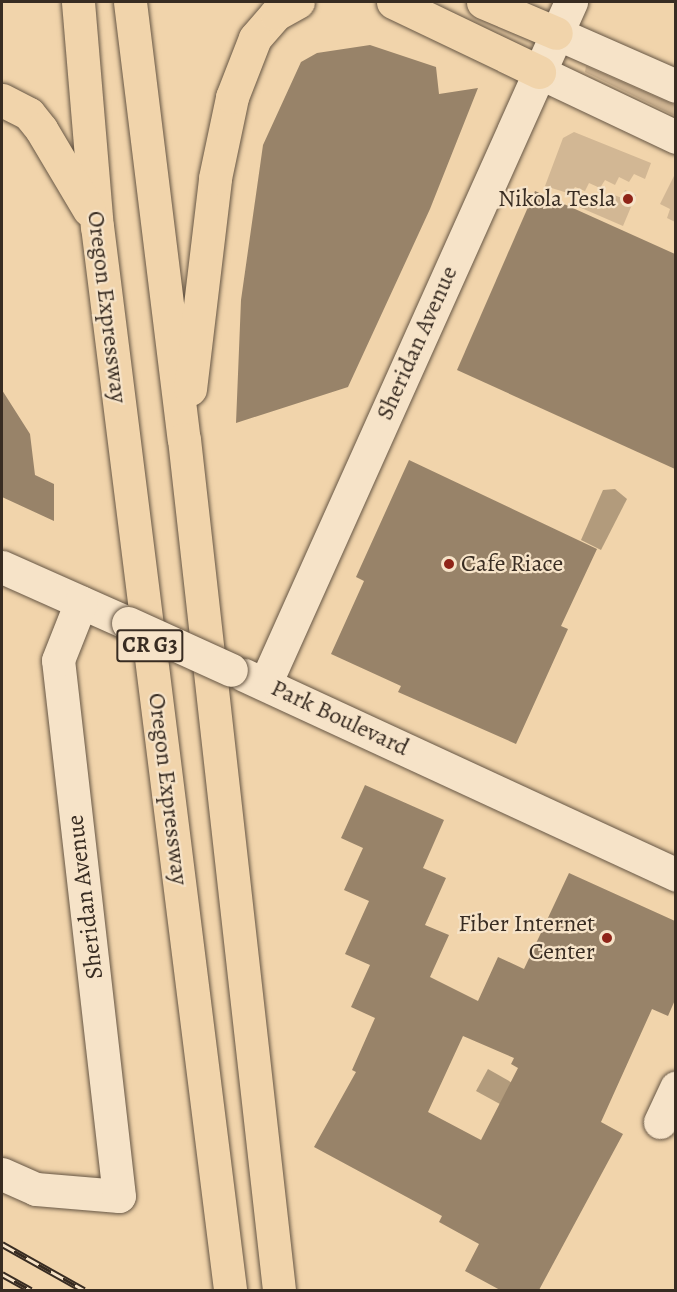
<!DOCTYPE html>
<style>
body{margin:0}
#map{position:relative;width:677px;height:1292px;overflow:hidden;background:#f1d4ab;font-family:Alegreya,serif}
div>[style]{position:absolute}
.green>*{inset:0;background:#d2b794}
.water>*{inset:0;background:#b29b7c}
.building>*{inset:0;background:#988369}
.roads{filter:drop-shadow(0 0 2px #665644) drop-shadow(0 0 2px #665644)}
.minor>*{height:33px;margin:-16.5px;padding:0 16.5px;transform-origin:16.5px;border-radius:16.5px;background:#f6e3c8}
.major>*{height:33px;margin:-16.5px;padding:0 16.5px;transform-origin:16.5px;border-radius:16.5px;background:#f1d4ab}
.rail>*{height:7px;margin-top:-3.5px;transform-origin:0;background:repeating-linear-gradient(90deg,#f6e3c8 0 14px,#382c22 0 28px);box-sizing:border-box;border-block:2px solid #382c22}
.bridges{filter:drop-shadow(0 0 2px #665644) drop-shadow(0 0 2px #665644)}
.minor-bridge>*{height:33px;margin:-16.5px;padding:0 16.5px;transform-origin:16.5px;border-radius:16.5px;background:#f6e3c8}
.dots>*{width:16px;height:16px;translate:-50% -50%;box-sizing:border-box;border:3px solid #f6e3c8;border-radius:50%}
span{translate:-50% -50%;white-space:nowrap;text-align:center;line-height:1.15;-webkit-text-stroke:4.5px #f6e3c8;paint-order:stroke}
.shield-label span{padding:2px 4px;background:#f6e3c8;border:2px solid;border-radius:4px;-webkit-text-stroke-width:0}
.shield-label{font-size:22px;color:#382c22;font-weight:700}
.poi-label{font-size:24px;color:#382c22}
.right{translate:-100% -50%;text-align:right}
.left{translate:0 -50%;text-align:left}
.street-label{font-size:24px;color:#382c22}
.frame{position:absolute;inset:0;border:3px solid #382c22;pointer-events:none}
</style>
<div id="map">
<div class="green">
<i style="clip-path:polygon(586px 66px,675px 105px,675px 116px,585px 72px)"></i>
<i style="clip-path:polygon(574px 132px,651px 163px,645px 179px,634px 174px,629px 182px,619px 177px,615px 185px,605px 180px,600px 188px,589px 183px,585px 191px,575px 187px,571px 194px,545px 186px,563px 138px)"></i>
<i style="clip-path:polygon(675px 174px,676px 174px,675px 222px,667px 218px,670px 209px,660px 204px)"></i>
<i style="clip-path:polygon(625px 190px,636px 195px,623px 226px,579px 207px,582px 200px,604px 209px,611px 194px,622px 198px)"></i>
</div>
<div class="water">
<i style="clip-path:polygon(615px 489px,627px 499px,601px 550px,581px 540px,603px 490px)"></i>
<i style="clip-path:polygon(488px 1069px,530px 1093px,518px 1114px,476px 1091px)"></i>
</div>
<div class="building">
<i style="clip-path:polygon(370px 45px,436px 67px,439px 94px,478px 88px,430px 209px,348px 387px,236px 423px,241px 300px,263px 145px,301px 62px,317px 53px)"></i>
<i style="clip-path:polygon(535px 191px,675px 254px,675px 469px,457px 370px)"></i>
<i style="clip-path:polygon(2px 390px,30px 434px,35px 475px,54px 484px,54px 521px,2px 497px)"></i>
<i style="clip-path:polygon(409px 460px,597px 549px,561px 626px,568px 629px,516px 744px,398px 692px,401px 686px,331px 654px,364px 581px,356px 577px)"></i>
<i style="clip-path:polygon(evenodd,365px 785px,444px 820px,423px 868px,446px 878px,425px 925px,449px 935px,430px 977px,478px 1001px,498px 957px,524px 969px,569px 873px,675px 921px,675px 1000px,668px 1016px,652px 1009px,601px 1122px,623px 1134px,539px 1290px,500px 1290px,465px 1271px,479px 1244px,439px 1222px,442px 1216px,314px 1147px,356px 1072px,352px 1070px,375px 1018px,351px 1007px,370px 965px,345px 954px,369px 901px,344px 890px,363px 848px,341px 838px,365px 785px,463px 1036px,514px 1058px,511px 1064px,518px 1068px,481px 1140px,428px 1112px,463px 1036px)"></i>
</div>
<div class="roads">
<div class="minor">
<i style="left:556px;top:33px;width:131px;rotate:23.8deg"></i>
<i style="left:539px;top:72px;width:152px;rotate:25.4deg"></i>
<i style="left:2px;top:567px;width:138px;rotate:24deg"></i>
<i style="left:244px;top:675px;width:476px;rotate:24.8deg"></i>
<i style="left:265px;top:684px;width:748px;rotate:-65.84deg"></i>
<i style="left:660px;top:1122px;width:38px;rotate:-65deg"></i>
<i style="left:2px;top:1174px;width:37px;rotate:24deg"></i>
<i style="left:36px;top:1189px;width:83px;rotate:4.8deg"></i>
<i style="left:119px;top:1196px;width:539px;rotate:-96.49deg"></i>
<i style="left:58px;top:660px;width:62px;rotate:-68.4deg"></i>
</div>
<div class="major">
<i style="left:78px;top:2px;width:225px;rotate:85.2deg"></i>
<i style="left:97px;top:226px;width:1072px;rotate:82.87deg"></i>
<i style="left:130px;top:2px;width:440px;rotate:83deg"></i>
<i style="left:184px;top:439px;width:856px;rotate:83.63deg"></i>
<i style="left:393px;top:2px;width:162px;rotate:25.6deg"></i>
<i style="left:483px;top:2px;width:79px;rotate:23deg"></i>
<i style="left:2px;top:100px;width:30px;rotate:27deg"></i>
<i style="left:29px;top:114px;width:19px;rotate:51deg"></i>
<i style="left:41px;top:129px;width:94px;rotate:59.3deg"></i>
<i style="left:190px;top:389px;width:212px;rotate:-83.2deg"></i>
<i style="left:215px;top:178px;width:83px;rotate:-78.1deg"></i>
<i style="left:232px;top:97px;width:63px;rotate:-68.7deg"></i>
<i style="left:255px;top:38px;width:32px;rotate:-49deg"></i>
<i style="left:276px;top:14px;width:25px;rotate:-29deg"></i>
</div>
</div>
<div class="rail">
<i style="left:2px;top:1244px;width:94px;rotate:29.3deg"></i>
<i style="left:2px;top:1274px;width:33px;rotate:29deg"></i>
</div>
<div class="bridges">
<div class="minor-bridge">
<i style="left:128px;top:623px;width:113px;rotate:24.5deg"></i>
</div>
</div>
<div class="dots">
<i style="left:628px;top:199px;background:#8f2418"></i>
<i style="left:449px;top:564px;background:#8f2418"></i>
<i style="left:607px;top:938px;background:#8f2418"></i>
</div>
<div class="shield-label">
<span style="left:150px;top:646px">CR G3</span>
</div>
<div class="poi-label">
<span class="right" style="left:616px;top:199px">Nikola Tesla</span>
<span class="left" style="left:461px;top:564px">Cafe Riace</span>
<span class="right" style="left:595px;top:938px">Fiber Internet<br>Center</span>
</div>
<div class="street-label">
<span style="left:107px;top:307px;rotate:83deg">Oregon Expressway</span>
<span style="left:417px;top:343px;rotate:-66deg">Sheridan Avenue</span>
<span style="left:340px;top:718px;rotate:25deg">Park Boulevard</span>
<span style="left:168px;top:789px;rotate:83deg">Oregon Expressway</span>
<span style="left:85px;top:897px;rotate:-97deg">Sheridan Avenue</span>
</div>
<div class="frame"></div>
</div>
